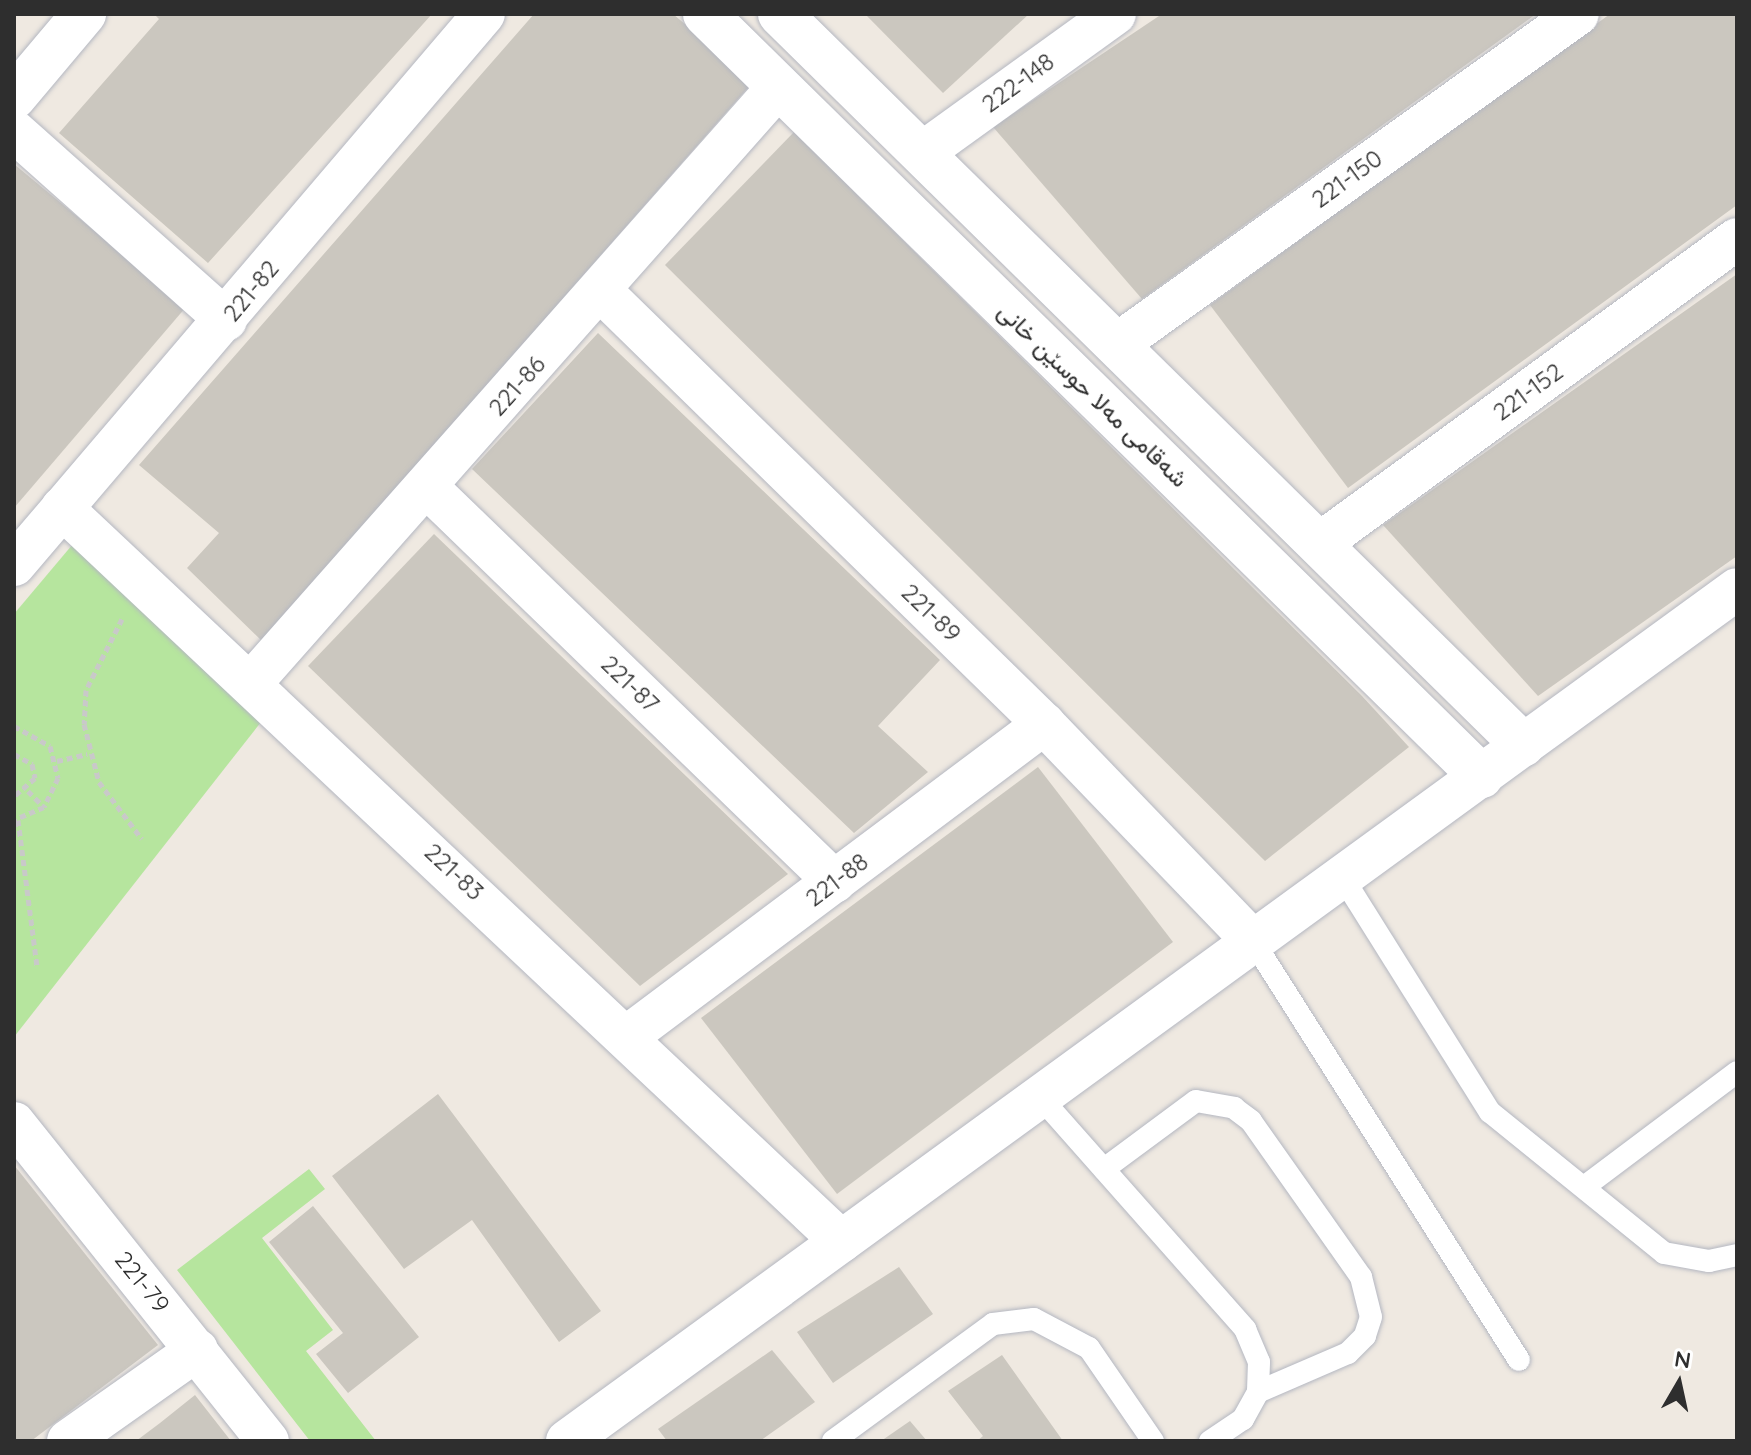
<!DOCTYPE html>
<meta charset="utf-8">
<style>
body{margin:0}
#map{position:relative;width:1751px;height:1455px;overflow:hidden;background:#efe9e1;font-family:Quicksand,Vazirmatn,sans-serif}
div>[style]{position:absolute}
.green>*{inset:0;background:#b6e59e}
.building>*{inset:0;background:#cbc7bf}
.path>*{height:5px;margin-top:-2.5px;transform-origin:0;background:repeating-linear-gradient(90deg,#c9c9c9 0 6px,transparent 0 10px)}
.roads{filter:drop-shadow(0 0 2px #b4b7c1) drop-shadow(0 0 2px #b4b7c1)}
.service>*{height:22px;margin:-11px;padding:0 11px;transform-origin:11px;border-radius:11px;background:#fff}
.minor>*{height:42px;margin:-21px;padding:0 21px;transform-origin:21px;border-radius:21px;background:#fff}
.tertiary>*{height:44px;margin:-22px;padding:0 22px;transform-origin:22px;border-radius:22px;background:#fff}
span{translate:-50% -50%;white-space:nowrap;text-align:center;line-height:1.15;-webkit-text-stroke:6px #fff;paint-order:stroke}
.street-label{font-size:24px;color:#2e2e2e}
.frame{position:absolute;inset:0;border:16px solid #2e2e2e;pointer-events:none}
.north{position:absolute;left:1639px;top:1343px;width:80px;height:80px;-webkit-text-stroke:6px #fff;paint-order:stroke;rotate:9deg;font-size:22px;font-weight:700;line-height:32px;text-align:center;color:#2e2e2e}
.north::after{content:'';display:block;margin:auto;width:28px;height:36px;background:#2e2e2e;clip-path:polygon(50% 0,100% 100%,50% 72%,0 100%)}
</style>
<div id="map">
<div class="green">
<i style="clip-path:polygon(78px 538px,261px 722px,14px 1037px,14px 614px)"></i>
<i style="clip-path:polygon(309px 1169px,325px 1189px,262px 1238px,333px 1330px,306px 1351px,376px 1441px,310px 1441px,177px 1270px)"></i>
</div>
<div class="building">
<i style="clip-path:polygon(154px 14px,432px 14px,208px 263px,59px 133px,159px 19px)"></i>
<i style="clip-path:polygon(534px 14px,673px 14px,753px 82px,262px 641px,187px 568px,219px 533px,139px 465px)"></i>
<i style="clip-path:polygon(865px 14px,1029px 14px,943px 93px)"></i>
<i style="clip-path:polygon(1162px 14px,1536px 14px,1142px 299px,993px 127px)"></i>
<i style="clip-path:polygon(1610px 14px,1737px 14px,1737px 205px,1348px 488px,1210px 305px)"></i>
<i style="clip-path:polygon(794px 132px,1362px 696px,1409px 747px,1265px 861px,665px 265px)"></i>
<i style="clip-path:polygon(14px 164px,186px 307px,14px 508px)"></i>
<i style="clip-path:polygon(1737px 274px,1737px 556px,1538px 696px,1383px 525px)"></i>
<i style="clip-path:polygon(598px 333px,940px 660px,878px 726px,928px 772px,854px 833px,472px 469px)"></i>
<i style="clip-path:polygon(434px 534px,788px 874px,640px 986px,308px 666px)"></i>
<i style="clip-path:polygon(1038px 767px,1173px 942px,837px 1194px,701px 1018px)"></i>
<i style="clip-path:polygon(438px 1094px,601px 1311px,559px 1342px,472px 1220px,404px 1269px,332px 1176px)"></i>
<i style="clip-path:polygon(14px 1165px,158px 1345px,31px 1441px,14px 1441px)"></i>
<i style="clip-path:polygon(313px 1206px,419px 1337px,348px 1393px,316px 1354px,343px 1333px,269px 1242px)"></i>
<i style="clip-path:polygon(899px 1267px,933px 1314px,833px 1383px,797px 1332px)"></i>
<i style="clip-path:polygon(772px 1350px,815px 1402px,760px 1441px,667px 1441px,658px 1429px)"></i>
<i style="clip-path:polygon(1002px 1355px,1063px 1441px,977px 1441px,983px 1436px,948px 1391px)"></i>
<i style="clip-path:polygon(195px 1395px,231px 1441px,136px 1441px,160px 1423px)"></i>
<i style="clip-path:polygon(910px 1421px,927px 1441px,881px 1441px)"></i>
</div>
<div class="path">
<i style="left:122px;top:619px;width:80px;rotate:116.9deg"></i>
<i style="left:86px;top:690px;width:34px;rotate:93deg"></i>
<i style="left:84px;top:724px;width:60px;rotate:75.5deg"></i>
<i style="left:99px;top:782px;width:71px;rotate:53deg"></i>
<i style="left:14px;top:726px;width:41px;rotate:29.1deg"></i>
<i style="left:50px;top:746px;width:33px;rotate:76deg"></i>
<i style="left:58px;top:778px;width:32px;rotate:116deg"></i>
<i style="left:44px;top:807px;width:33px;rotate:157deg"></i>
<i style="left:14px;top:754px;width:21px;rotate:29deg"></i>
<i style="left:32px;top:764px;width:14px;rotate:78deg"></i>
<i style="left:35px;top:778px;width:28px;rotate:139deg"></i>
<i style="left:57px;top:761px;width:31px;rotate:-13deg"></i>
<i style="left:28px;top:791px;width:23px;rotate:45deg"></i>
<i style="left:18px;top:820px;width:147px;rotate:82.6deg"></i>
</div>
<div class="roads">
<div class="service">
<i style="left:1343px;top:878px;width:276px;rotate:57.9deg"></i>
<i style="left:1490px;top:1112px;width:224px;rotate:39deg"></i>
<i style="left:1664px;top:1253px;width:46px;rotate:10.1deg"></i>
<i style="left:1709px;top:1261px;width:29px;rotate:-12deg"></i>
<i style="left:1253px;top:941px;width:496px;rotate:57.6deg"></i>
<i style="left:1040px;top:1097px;width:310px;rotate:48.5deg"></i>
<i style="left:1245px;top:1329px;width:36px;rotate:67deg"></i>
<i style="left:1259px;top:1362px;width:30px;rotate:92deg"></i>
<i style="left:1258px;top:1392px;width:31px;rotate:119deg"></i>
<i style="left:1243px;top:1419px;width:40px;rotate:146deg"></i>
<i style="left:1104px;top:1169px;width:114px;rotate:-36.5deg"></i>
<i style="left:1196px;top:1101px;width:39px;rotate:10deg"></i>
<i style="left:1234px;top:1108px;width:21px;rotate:37deg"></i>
<i style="left:1251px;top:1121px;width:191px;rotate:54.8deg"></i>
<i style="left:1361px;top:1277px;width:41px;rotate:76deg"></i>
<i style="left:1371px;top:1317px;width:20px;rotate:108deg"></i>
<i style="left:1365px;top:1336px;width:24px;rotate:135deg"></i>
<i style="left:1348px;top:1353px;width:98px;rotate:156.6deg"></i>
<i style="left:1584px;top:1187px;width:191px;rotate:-36.9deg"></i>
<i style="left:833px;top:1441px;width:198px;rotate:-36.2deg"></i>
<i style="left:993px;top:1324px;width:41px;rotate:-7deg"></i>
<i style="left:1034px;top:1319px;width:62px;rotate:27.8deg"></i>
<i style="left:1089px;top:1348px;width:113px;rotate:55.5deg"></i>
</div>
<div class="minor">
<i style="left:14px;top:131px;width:284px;rotate:41.7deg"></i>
<i style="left:922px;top:153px;width:238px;rotate:-35.8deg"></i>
<i style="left:602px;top:292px;width:618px;rotate:44.34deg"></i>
<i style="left:1044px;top:724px;width:301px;rotate:46.1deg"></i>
<i style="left:1116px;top:345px;width:568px;rotate:-35.62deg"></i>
<i style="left:426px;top:486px;width:569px;rotate:44.07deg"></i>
<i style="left:62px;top:508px;width:1070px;rotate:43.26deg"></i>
<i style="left:1319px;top:544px;width:517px;rotate:-36.12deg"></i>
<i style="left:14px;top:565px;width:724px;rotate:-49.54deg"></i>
<i style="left:251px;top:683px;width:797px;rotate:-48.51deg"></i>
<i style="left:629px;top:1035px;width:519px;rotate:-36.85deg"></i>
<i style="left:14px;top:1123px;width:407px;rotate:51.4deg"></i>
<i style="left:68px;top:1441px;width:158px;rotate:-35.2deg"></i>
<i style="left:567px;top:1441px;width:1447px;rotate:-36.06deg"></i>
</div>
<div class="tertiary">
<i style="left:705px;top:14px;width:1088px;rotate:44.48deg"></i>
<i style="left:780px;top:14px;width:1042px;rotate:44.53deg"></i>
<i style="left:14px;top:97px;width:109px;rotate:-49.9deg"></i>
</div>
</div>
<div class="street-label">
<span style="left:1018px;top:83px;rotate:-36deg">222-148</span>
<span style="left:1347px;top:179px;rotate:-36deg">221-150</span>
<span style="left:251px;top:291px;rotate:-50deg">221-82</span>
<span style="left:517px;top:386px;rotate:-48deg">221-86</span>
<span style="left:1528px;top:392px;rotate:-36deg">221-152</span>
<span style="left:1093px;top:395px;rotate:44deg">شەقامی مەلا حوسێن خانی</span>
<span style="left:931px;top:613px;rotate:44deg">221-89</span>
<span style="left:630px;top:684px;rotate:44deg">221-87</span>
<span style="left:454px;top:872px;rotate:43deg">221-83</span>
<span style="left:837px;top:880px;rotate:-37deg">221-88</span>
<span style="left:142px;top:1282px;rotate:51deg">221-79</span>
</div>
<div class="frame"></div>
<div class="north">N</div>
</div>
